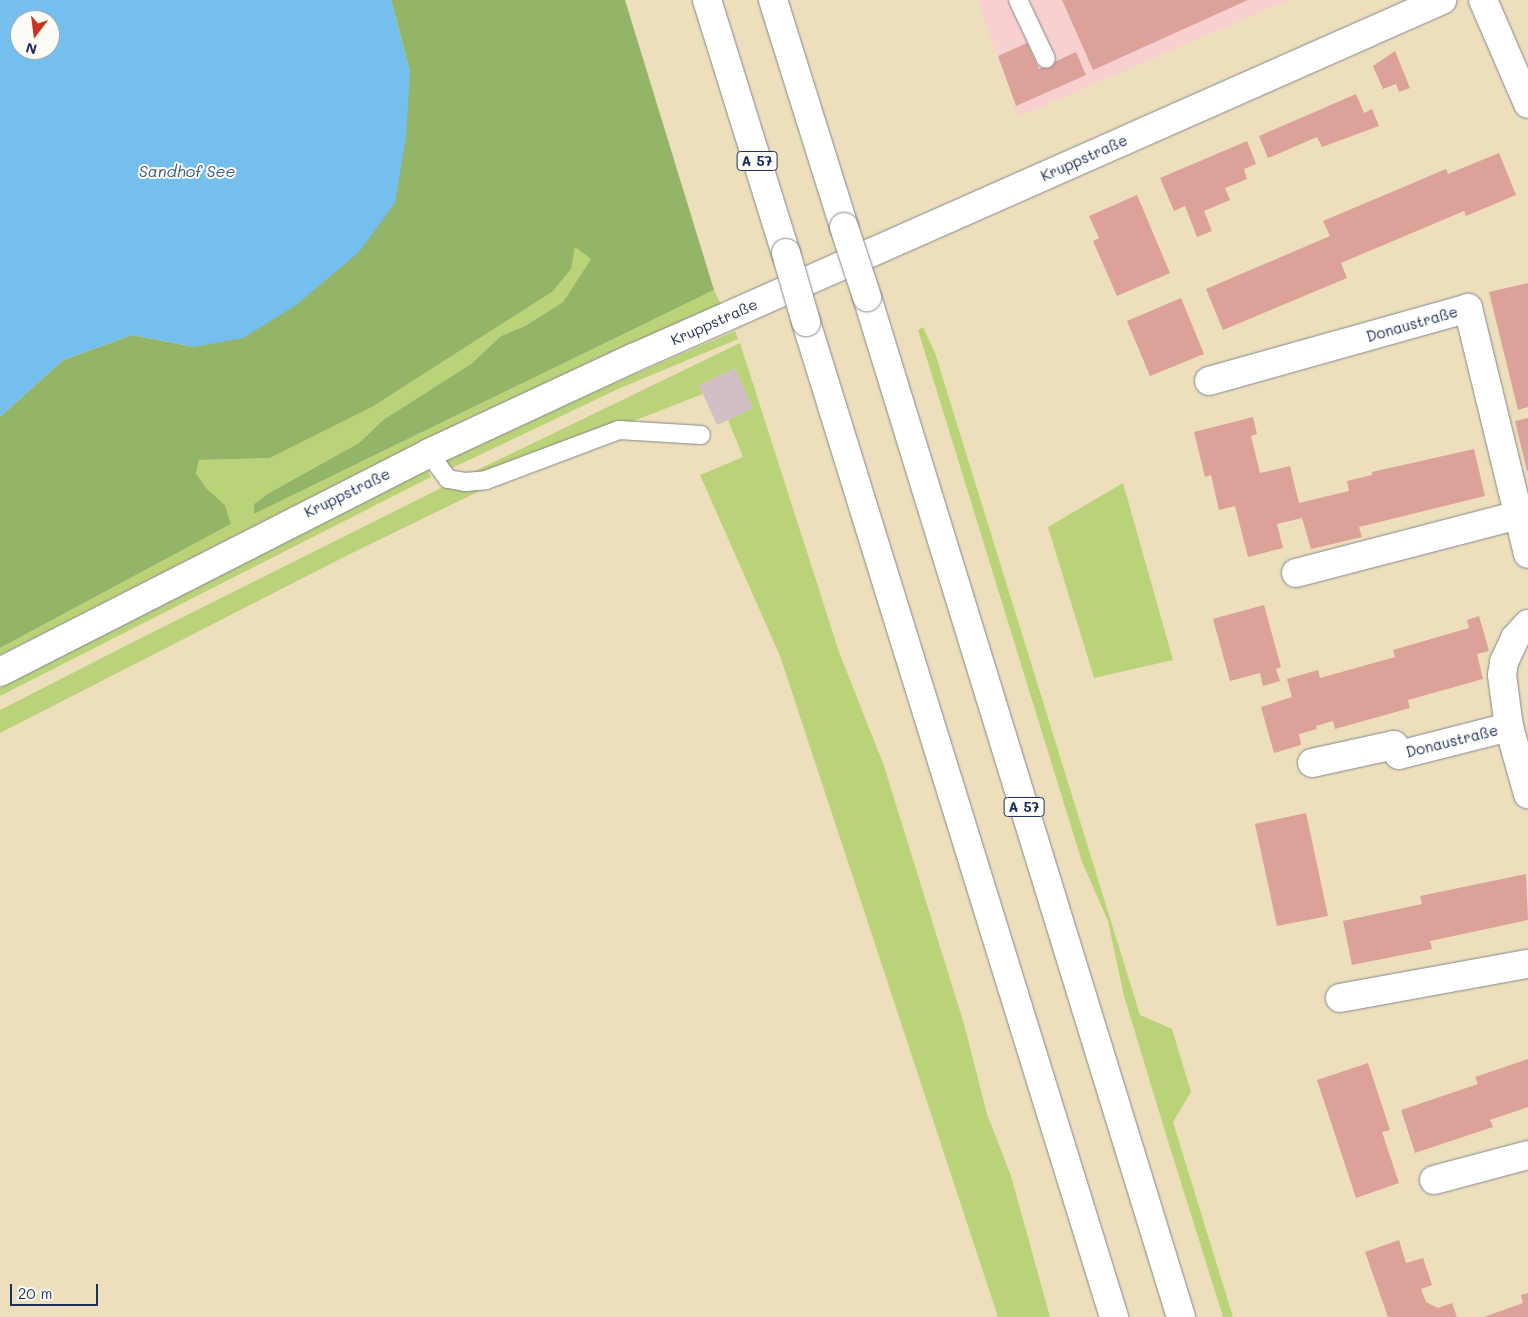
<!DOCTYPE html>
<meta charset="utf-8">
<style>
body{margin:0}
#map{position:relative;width:1528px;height:1317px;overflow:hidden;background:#eddfbc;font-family:Mali,sans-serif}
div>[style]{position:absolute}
.built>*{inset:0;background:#f7d0cf}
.industrial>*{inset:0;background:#d2bec5}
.green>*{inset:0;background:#bbd378}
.forest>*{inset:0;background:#94b568}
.water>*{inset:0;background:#74bfed}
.building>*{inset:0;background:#dca199}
.roads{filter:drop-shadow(0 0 1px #84878d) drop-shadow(0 0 1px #84878d)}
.lane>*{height:18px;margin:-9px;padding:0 9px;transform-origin:9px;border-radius:9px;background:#fff}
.street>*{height:28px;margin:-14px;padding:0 14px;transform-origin:14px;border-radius:14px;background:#fff}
.secondary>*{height:28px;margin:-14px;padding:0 14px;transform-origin:14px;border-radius:14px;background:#fff}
.highway>*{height:28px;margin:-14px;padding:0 14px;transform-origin:14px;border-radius:14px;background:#fff}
.bridges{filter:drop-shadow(0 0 1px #84878d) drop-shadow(0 0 1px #84878d)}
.highway-bridge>*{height:28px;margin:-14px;padding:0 14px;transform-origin:14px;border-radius:14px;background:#fff}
span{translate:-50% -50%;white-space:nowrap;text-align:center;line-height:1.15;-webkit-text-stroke:4px #fdfcf7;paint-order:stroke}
.shield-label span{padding:1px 4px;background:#fdfcf7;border:1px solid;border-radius:4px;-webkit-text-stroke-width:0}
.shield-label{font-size:14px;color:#1b2f5e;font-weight:700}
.street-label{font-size:15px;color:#1b2f5e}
.water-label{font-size:16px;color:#365a89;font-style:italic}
.north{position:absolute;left:10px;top:10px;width:50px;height:50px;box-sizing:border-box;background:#fdfcf7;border:1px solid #a3aaba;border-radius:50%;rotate:195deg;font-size:14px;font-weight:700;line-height:20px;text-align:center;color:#1b2f5e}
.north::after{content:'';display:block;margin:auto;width:18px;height:22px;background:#c8321e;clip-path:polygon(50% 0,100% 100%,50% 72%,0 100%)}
.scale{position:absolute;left:10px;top:1284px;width:88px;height:22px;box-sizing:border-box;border:2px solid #1b2f5e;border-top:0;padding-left:6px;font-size:15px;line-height:18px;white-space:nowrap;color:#1b2f5e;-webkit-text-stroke:4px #fdfcf7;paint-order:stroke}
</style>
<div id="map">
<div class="built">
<i style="clip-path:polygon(977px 0,1288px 0,1020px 116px)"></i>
</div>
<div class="industrial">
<i style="clip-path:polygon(735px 368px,754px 408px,717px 425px,699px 385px)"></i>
</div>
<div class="green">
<i style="clip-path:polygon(575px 246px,591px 259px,563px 302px,525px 326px,501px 336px,471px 364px,383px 420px,359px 443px,269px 493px,254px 504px,254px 514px,714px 290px,721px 304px,436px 434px,0 655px,0 648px,231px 524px,225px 505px,207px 489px,196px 472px,199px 460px,270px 458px,372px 407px,552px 292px)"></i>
<i style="clip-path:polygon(923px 327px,935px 353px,1140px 1015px,1172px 1029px,1191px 1092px,1173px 1122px,1233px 1317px,1223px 1317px,1168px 1141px,1124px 996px,1108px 921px,1082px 862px,918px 330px)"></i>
<i style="clip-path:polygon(735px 331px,738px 339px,618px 389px,450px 469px,445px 461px,614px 383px)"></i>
<i style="clip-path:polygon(740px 343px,839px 652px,884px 766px,964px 1024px,987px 1114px,1011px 1176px,1050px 1317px,998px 1317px,780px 656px,700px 475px,743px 457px,728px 420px,753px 408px,735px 368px,699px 385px,703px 394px,491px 476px,465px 476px)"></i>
<i style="clip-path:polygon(427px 470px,431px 477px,0 696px,0 688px)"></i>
<i style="clip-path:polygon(496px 483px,348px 555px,0 733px,0 710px,143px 637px,449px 484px)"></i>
<i style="clip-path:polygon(1123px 483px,1173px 660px,1094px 678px,1048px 527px)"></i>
</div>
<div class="forest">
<i style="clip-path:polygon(391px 0,625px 0,714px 290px,254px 514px,254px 504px,269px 493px,359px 443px,383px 420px,471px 364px,501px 336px,525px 326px,563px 302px,591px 259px,575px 247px,571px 269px,552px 292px,372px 407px,270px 458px,199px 460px,196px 473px,207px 489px,225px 505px,231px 524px,0 648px,0 417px,63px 360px,132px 335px,194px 347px,410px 72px)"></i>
</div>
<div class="water">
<i style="clip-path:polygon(evenodd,0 0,391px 0,410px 72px,406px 136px,395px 203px,359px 252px,296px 305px,243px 338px,194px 347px,132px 335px,63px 360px,0 417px,0 0,20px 20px,50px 20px,50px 50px,20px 50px,20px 20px)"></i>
</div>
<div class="building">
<i style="clip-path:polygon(1062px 0,1248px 0,1093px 70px)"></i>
<i style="clip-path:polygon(1027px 43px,1039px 69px,1076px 52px,1086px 75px,1016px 106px,998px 56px)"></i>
<i style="clip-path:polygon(1395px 51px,1410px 88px,1399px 92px,1396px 84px,1383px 89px,1373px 66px)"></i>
<i style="clip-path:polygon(1356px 94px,1364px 113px,1372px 109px,1379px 126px,1322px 147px,1317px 137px,1268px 158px,1259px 136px)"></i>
<i style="clip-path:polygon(1247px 141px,1256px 164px,1244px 169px,1247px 179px,1225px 188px,1230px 200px,1204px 211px,1212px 231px,1197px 237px,1185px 206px,1174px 211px,1160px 178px)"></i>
<i style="clip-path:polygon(1499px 153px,1516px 195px,1466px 216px,1464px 211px,1341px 263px,1347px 278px,1223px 330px,1206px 289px,1330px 236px,1323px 221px,1446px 169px,1448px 174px)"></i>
<i style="clip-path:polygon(1137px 195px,1170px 273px,1117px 296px,1093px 241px,1099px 238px,1089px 216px)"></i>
<i style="clip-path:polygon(1528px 283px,1528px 407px,1518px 410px,1489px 292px)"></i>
<i style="clip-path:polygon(1181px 298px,1204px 354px,1150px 376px,1127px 321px)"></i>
<i style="clip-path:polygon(1253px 417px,1257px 434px,1251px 436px,1260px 473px,1290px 466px,1299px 503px,1349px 491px,1347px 481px,1372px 475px,1372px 472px,1474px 449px,1485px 496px,1359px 527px,1362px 537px,1311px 549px,1302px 518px,1277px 524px,1283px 548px,1248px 557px,1235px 506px,1219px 510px,1211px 475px,1205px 477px,1194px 432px)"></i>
<i style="clip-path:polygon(1528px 418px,1528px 471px,1527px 471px,1515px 421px)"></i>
<i style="clip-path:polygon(1264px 605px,1281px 667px,1276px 669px,1280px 681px,1263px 686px,1260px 673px,1230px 681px,1213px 619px)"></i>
<i style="clip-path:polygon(1479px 616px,1489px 651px,1477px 654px,1483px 679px,1408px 700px,1410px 708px,1335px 729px,1333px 721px,1316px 726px,1317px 729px,1299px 734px,1301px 745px,1274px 753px,1261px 707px,1292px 697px,1287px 679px,1318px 670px,1320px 678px,1395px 657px,1393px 650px,1469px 628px,1467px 620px)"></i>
<i style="clip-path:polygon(1306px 813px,1328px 916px,1277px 926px,1255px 824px)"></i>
<i style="clip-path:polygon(1526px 874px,1528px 920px,1430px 941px,1432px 949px,1352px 965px,1343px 921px,1422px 904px,1420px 896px)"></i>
<i style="clip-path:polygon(1528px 1059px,1528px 1107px,1490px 1120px,1493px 1127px,1415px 1153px,1401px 1110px,1478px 1084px,1475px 1077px)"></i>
<i style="clip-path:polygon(1368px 1063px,1390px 1130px,1382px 1132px,1399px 1183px,1356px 1198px,1317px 1080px)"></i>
<i style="clip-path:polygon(1399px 1240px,1406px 1263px,1423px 1258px,1432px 1285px,1421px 1289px,1426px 1302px,1438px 1308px,1452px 1303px,1457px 1317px,1388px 1317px,1365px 1252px)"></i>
<i style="clip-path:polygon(1528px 1293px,1528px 1317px,1484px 1317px,1523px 1303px,1521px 1295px)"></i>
</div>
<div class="roads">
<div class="lane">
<i style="left:1018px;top:0;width:65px;rotate:64.6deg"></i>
<i style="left:429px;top:453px;width:32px;rotate:54deg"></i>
<i style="left:448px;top:479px;width:17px;rotate:10deg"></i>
<i style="left:465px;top:482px;width:21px;rotate:-5deg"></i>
<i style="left:486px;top:480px;width:142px;rotate:-20.6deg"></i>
<i style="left:619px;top:430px;width:82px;rotate:3.5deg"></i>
</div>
<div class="street">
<i style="left:1483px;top:0;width:113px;rotate:66.6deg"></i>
<i style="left:1209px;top:381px;width:269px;rotate:-15.7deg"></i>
<i style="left:1468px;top:308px;width:253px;rotate:76.3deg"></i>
<i style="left:1296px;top:573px;width:230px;rotate:-14.6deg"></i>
<i style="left:1509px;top:727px;width:70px;rotate:74.2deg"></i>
<i style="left:1312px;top:763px;width:84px;rotate:-12.4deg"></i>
<i style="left:1394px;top:745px;width:11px;rotate:63deg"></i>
<i style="left:1399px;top:755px;width:114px;rotate:-14.3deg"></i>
<i style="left:1509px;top:727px;width:52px;rotate:-97.7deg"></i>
<i style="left:1502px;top:675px;width:13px;rotate:-81deg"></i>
<i style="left:1504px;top:662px;width:26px;rotate:-65deg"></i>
<i style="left:1515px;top:638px;width:19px;rotate:-47deg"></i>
<i style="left:1340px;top:998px;width:191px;rotate:-10.3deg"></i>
<i style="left:1434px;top:1180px;width:97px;rotate:-14.9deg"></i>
</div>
<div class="secondary">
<i style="left:0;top:672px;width:482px;rotate:-27deg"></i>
<i style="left:429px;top:453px;width:225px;rotate:-25deg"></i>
<i style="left:633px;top:358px;width:885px;rotate:-23.87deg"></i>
</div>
<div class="highway">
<i style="left:707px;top:0;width:265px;rotate:72.7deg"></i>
<i style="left:773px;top:0;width:238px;rotate:72.6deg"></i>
<i style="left:867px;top:297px;width:1067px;rotate:72.89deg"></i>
<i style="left:806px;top:322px;width:1042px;rotate:72.8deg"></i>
</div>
</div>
<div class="bridges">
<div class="highway-bridge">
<i style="left:844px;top:227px;width:74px;rotate:71.8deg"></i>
<i style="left:786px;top:253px;width:72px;rotate:73.8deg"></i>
</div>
</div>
<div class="shield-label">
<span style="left:757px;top:161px">A 57</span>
<span style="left:1024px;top:807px">A 57</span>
</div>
<div class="street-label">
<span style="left:1084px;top:158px;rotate:-24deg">Kruppstraße</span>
<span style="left:714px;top:322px;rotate:-24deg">Kruppstraße</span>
<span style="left:1412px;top:324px;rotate:-16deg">Donaustraße</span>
<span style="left:347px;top:493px;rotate:-26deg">Kruppstraße</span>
<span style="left:1452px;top:741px;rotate:-14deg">Donaustraße</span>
</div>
<div class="water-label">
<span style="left:187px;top:171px">Sandhof See</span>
</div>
<div class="north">N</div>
<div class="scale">20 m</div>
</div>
